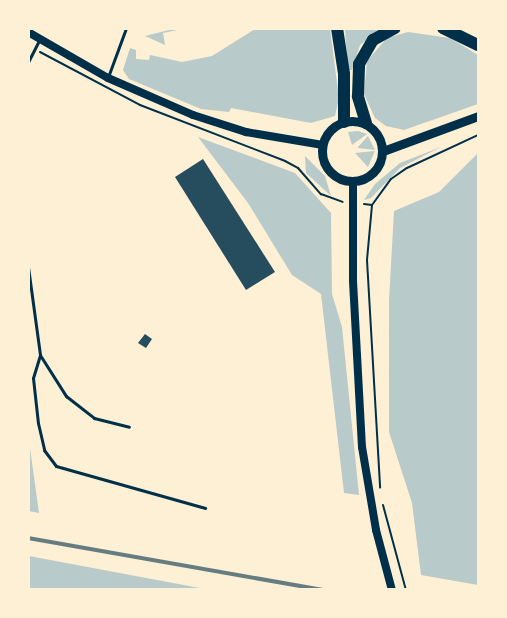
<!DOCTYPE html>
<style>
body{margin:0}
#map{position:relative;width:507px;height:618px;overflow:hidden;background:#fdf0d5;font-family:"Roboto Condensed",sans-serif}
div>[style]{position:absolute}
.green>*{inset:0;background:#b9caca}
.building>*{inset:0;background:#264d5e}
.path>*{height:2px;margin:-1px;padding:0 1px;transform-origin:1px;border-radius:1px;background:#003049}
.service>*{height:3px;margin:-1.5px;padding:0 1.5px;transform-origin:1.5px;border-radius:1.5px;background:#003049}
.tertiary>*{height:8px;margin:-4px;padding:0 4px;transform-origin:4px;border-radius:4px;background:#003049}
.secondary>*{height:9px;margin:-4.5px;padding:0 4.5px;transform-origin:4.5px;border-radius:4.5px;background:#003049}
.secondary>.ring{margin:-4.5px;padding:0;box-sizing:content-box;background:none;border:9px solid #003049;border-radius:50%}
.motorway>*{height:12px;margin:-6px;padding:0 6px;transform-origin:6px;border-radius:6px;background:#003049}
.rail>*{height:4px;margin:-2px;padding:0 2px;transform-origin:2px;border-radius:2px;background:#657d81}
span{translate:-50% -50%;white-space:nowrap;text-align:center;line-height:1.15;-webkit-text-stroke:4.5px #fdf0d5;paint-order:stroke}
.frame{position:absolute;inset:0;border:30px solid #fdf0d5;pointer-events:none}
</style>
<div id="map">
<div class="green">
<i style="clip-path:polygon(173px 29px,182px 29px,163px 33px,165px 45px,145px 36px)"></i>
<i style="clip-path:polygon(255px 29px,330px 29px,339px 98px,335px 116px,311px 123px,231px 108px,229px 112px,201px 109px,129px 79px,123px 70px,130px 48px,136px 50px,136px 59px,149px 60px,150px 55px,182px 62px,212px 56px)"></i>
<i style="clip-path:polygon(345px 29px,381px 29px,360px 45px,352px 70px,348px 70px)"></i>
<i style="clip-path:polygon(408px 32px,450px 38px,478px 55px,478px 104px,404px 130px,386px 126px,375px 118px,364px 94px,367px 61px,387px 38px)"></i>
<i style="clip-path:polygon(358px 131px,367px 134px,352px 145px,348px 132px)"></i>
<i style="clip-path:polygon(368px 136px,375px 150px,358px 148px,358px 147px)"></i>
<i style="clip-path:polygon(198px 137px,295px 173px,331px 213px,332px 294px,342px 327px,359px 495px,344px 493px,321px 294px,292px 275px,248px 203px)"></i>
<i style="clip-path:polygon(441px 147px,400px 168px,371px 198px,364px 200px,375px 184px,400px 163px)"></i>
<i style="clip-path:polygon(375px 151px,368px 167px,355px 153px)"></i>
<i style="clip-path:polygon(478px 153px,478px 585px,421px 575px,412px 503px,389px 432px,389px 300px,394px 211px,439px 192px)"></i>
<i style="clip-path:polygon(305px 156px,325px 176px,331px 196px,306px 173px)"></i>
<i style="clip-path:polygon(28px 441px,29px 441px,39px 513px,29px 511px)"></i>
<i style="clip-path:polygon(28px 556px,29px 556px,205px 589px,29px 589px)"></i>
</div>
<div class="building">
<i style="clip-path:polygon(203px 159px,275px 272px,246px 290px,175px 177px)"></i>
<i style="clip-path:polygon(145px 334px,152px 339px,146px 348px,138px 343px)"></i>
</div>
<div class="path">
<i style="left:40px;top:52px;width:113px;rotate:27.9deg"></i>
<i style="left:140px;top:105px;width:155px;rotate:21.1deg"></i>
<i style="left:285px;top:161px;width:15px;rotate:28deg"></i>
<i style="left:298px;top:168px;width:35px;rotate:49deg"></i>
<i style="left:321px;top:194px;width:23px;rotate:20deg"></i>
<i style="left:364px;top:204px;width:8px;rotate:7deg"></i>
<i style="left:372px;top:205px;width:32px;rotate:-54deg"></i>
<i style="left:391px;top:179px;width:19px;rotate:-35deg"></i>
<i style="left:407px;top:168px;width:78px;rotate:-24.9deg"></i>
<i style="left:372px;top:205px;width:55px;rotate:95.2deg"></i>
<i style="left:367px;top:260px;width:228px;rotate:86.7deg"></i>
<i style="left:383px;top:505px;width:88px;rotate:74.9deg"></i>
</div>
<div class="service">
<i style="left:28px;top:62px;width:25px;rotate:-63deg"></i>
<i style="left:108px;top:77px;width:52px;rotate:-69.8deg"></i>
<i style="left:28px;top:267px;width:89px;rotate:82.2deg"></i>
<i style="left:40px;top:355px;width:49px;rotate:57.6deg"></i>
<i style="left:66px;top:396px;width:36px;rotate:38deg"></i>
<i style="left:94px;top:418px;width:36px;rotate:14deg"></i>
<i style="left:40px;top:355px;width:24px;rotate:107deg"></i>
<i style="left:33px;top:378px;width:45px;rotate:83.7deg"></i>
<i style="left:38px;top:423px;width:28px;rotate:77deg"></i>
<i style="left:44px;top:450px;width:20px;rotate:53deg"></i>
<i style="left:56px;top:466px;width:155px;rotate:15.7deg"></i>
</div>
<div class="tertiary">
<i style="left:28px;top:32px;width:92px;rotate:29.9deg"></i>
<i style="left:108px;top:78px;width:93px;rotate:23.5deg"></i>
<i style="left:193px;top:115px;width:56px;rotate:17.8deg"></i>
<i style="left:246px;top:132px;width:78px;rotate:9.6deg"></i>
<i style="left:353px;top:181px;width:100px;rotate:90deg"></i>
<i style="left:353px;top:281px;width:166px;rotate:86.9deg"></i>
<i style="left:362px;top:447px;width:84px;rotate:80.4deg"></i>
<i style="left:376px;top:530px;width:62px;rotate:75.1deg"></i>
</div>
<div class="secondary">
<i class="ring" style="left:322px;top:121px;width:51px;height:51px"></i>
<i style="left:383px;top:151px;width:101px;rotate:-20.2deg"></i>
</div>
<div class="motorway">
<i style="left:337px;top:28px;width:47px;rotate:81.3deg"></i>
<i style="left:344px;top:74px;width:48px;rotate:90deg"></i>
<i style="left:443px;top:28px;width:39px;rotate:26deg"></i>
<i style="left:366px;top:123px;width:28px;rotate:-107deg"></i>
<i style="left:358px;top:96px;width:32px;rotate:-88deg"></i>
<i style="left:359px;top:64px;width:28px;rotate:-60deg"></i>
<i style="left:373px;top:40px;width:25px;rotate:-29deg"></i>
</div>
<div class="rail">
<i style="left:28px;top:538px;width:301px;rotate:10deg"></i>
</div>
<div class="frame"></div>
</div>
